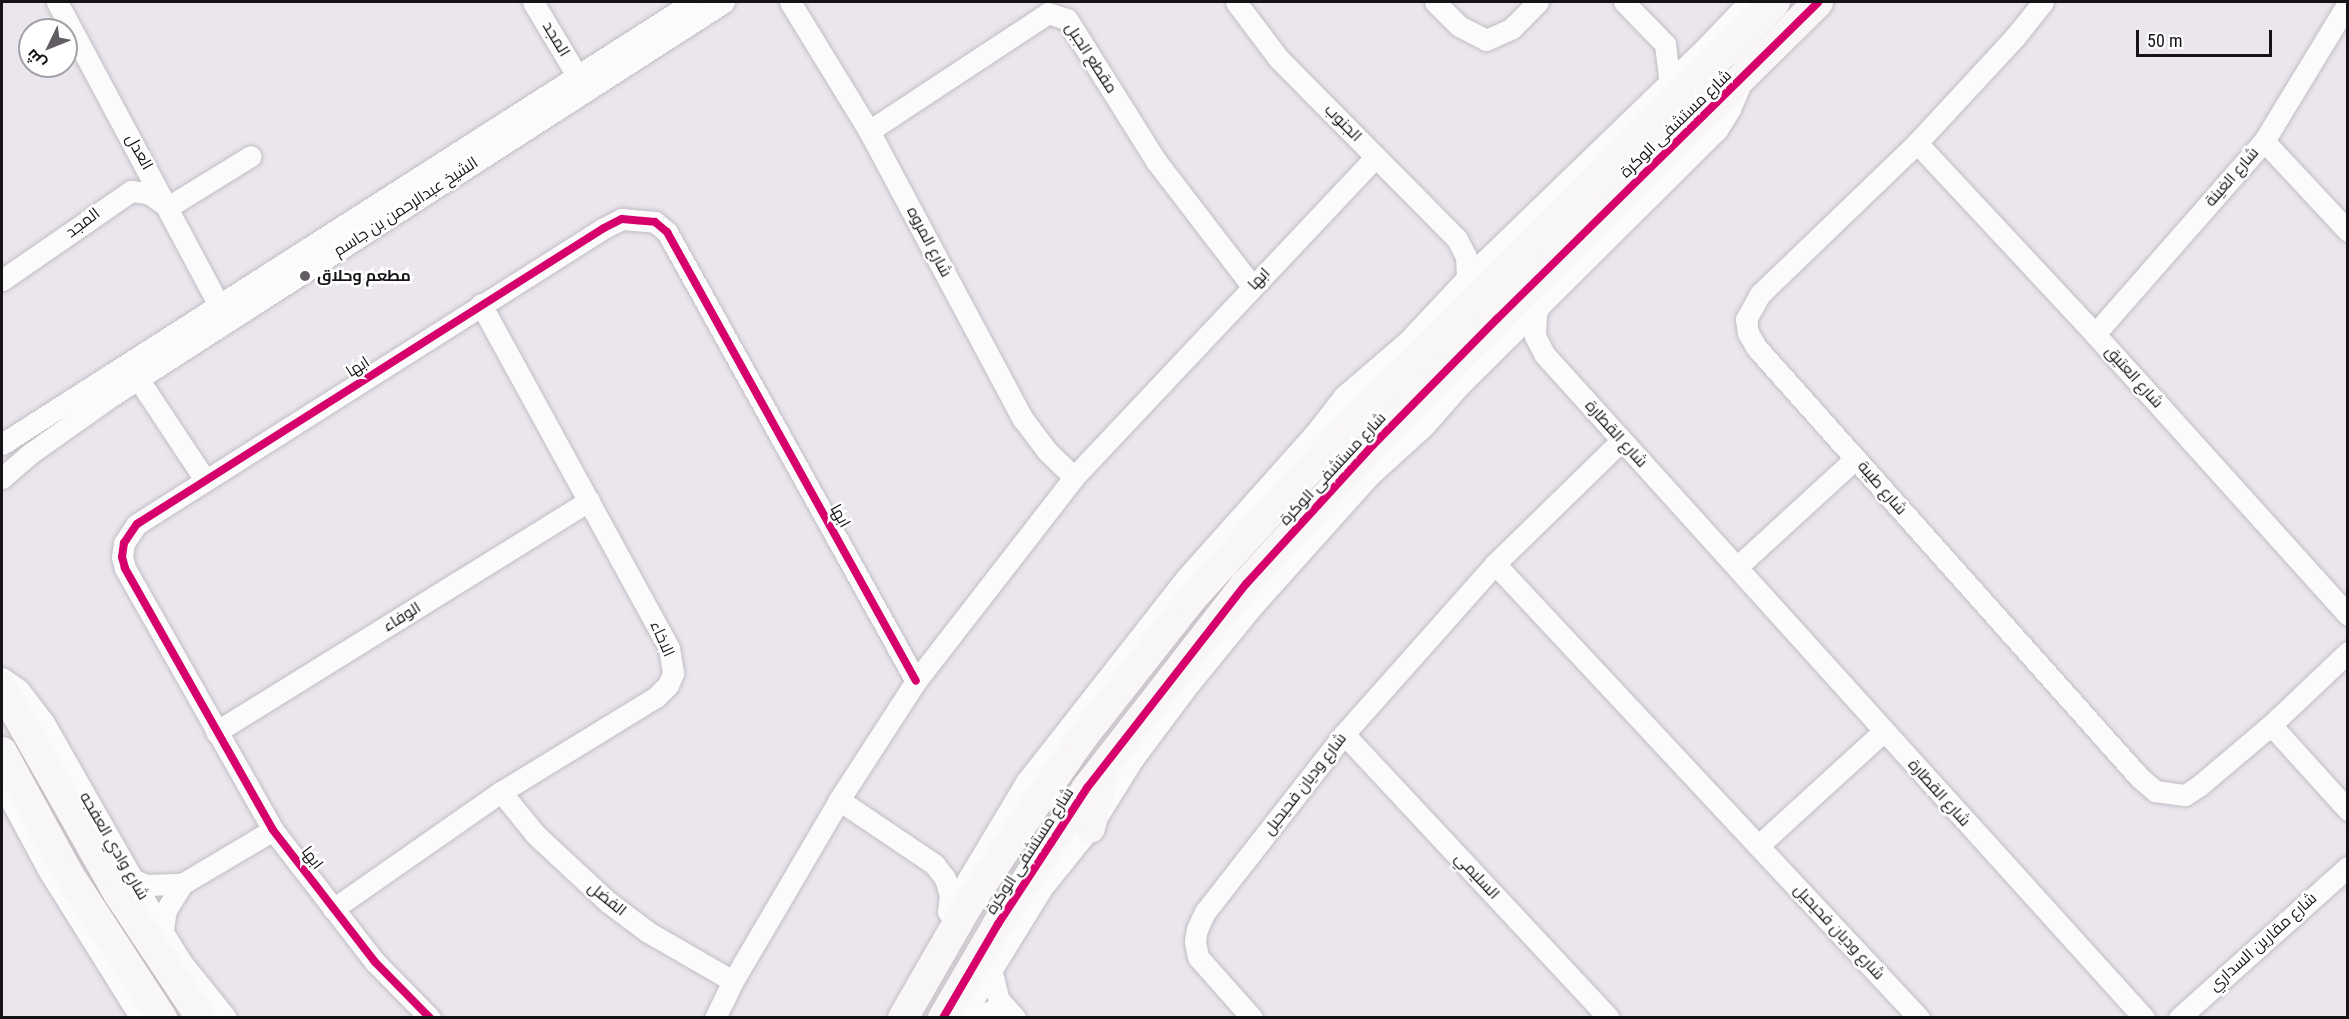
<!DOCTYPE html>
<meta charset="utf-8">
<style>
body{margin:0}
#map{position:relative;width:2349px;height:1019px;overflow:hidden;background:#ebe6ee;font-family:"Roboto Condensed",Cairo,sans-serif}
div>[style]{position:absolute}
.roads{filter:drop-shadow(0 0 2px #c1bdc3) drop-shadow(0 0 2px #c1bdc3)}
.street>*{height:21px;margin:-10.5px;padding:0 10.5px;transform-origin:10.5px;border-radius:10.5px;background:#fcfbfc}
.secondary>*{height:30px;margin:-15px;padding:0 15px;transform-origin:15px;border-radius:15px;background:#f9f6f7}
.cycleway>*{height:8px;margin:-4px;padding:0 4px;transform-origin:4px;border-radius:4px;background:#d6006c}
.dots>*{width:16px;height:16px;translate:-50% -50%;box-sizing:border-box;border:3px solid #fff;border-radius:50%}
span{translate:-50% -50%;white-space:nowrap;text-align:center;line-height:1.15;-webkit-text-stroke:5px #fff;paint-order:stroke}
.street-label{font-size:16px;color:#161318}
.poi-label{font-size:16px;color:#161318;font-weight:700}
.left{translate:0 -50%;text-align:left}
.frame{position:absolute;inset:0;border:3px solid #161318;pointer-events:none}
.north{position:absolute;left:18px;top:18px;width:60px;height:60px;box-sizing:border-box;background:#fff;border:2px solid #a2a1a3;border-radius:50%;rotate:227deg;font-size:16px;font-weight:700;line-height:24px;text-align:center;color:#161318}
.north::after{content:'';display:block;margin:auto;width:21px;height:27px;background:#615d63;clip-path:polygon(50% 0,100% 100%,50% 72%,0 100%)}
.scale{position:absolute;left:2136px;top:30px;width:136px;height:27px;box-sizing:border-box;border:3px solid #161318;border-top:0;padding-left:8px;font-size:18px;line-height:21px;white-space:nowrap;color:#161318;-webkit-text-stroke:4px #fff;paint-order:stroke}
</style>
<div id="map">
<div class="roads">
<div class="street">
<i style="left:57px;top:2px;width:356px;rotate:61.9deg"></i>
<i style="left:533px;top:2px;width:101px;rotate:59.1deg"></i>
<i style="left:790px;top:2px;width:151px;rotate:58.5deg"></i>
<i style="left:869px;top:131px;width:327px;rotate:61.9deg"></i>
<i style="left:1023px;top:419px;width:40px;rotate:53deg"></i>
<i style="left:1047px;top:451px;width:37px;rotate:44deg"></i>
<i style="left:1236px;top:2px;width:71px;rotate:53deg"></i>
<i style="left:1279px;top:59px;width:253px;rotate:45.3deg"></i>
<i style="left:1457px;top:239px;width:20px;rotate:63deg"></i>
<i style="left:1466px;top:257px;width:21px;rotate:87deg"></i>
<i style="left:1435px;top:2px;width:34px;rotate:45deg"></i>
<i style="left:1459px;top:26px;width:30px;rotate:27deg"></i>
<i style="left:1486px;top:40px;width:27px;rotate:-24deg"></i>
<i style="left:1511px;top:29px;width:38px;rotate:-45deg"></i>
<i style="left:1624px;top:2px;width:59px;rotate:45.7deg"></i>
<i style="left:1665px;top:44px;width:38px;rotate:83deg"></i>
<i style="left:2043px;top:2px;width:45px;rotate:128.7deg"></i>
<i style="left:2015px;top:37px;width:144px;rotate:132.8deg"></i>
<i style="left:1917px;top:143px;width:218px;rotate:136.1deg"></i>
<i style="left:1760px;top:294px;width:29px;rotate:119deg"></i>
<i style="left:1746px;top:319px;width:14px;rotate:82deg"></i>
<i style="left:1748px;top:333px;width:16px;rotate:60deg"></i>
<i style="left:1756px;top:347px;width:576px;rotate:48.31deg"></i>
<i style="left:2139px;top:777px;width:21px;rotate:41deg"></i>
<i style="left:2155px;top:791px;width:30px;rotate:8deg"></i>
<i style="left:2185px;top:795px;width:17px;rotate:-33deg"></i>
<i style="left:2199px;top:786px;width:94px;rotate:-40.3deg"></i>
<i style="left:2271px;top:725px;width:106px;rotate:-43.5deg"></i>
<i style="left:869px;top:131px;width:214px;rotate:-33.4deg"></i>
<i style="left:1048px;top:13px;width:20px;rotate:18deg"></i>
<i style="left:1067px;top:19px;width:168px;rotate:57.9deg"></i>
<i style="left:1156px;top:161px;width:158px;rotate:52.5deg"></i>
<i style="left:2264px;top:141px;width:123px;rotate:47deg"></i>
<i style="left:1917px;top:143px;width:261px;rotate:47deg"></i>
<i style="left:2095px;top:334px;width:378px;rotate:48deg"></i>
<i style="left:2px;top:280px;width:157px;rotate:-34.6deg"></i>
<i style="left:131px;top:191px;width:17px;rotate:7deg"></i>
<i style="left:148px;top:193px;width:24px;rotate:35deg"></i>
<i style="left:168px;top:207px;width:97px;rotate:-31.6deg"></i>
<i style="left:1539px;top:305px;width:10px;rotate:107deg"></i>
<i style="left:1536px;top:315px;width:21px;rotate:93deg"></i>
<i style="left:1535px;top:336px;width:20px;rotate:63deg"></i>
<i style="left:1544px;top:354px;width:895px;rotate:47.9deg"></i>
<i style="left:2095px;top:334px;width:257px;rotate:-48.8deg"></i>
<i style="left:2264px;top:141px;width:162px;rotate:-58.7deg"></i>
<i style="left:131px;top:368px;width:134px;rotate:56.5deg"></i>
<i style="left:2px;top:444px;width:820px;rotate:-32.61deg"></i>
<i style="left:2px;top:478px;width:38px;rotate:-41deg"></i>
<i style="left:31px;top:453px;width:97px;rotate:-35.3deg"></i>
<i style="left:110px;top:397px;width:730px;rotate:-32.75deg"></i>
<i style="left:1495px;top:564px;width:621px;rotate:46.96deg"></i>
<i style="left:1737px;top:567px;width:161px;rotate:-42.5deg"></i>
<i style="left:2px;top:678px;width:21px;rotate:35deg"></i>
<i style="left:19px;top:690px;width:41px;rotate:52.9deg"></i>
<i style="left:44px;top:723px;width:239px;rotate:60.4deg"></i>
<i style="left:162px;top:931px;width:38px;rotate:58deg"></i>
<i style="left:182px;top:963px;width:70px;rotate:51.3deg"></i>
<i style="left:2271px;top:725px;width:115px;rotate:47.8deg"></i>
<i style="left:216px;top:732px;width:439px;rotate:-31.8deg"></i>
<i style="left:1344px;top:734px;width:388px;rotate:47deg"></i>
<i style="left:2px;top:784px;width:101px;rotate:61.7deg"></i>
<i style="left:50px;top:873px;width:171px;rotate:57.9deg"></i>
<i style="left:501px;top:792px;width:55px;rotate:50.9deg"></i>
<i style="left:536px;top:835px;width:98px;rotate:42.9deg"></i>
<i style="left:608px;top:902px;width:50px;rotate:36.9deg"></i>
<i style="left:648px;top:932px;width:98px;rotate:30deg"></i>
<i style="left:839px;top:800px;width:115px;rotate:34deg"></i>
<i style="left:934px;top:864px;width:18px;rotate:52deg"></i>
<i style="left:945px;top:878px;width:18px;rotate:74deg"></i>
<i style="left:950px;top:895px;width:17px;rotate:97deg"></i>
<i style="left:1758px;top:846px;width:169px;rotate:-42.4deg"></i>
<i style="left:128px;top:877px;width:20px;rotate:24deg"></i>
<i style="left:146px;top:885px;width:36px;rotate:-2deg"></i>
<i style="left:962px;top:889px;width:125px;rotate:-59.1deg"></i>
<i style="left:1026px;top:782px;width:259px;rotate:-51.9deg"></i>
<i style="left:1186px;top:578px;width:197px;rotate:-48.3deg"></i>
<i style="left:1317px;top:431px;width:44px;rotate:-52.4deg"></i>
<i style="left:1344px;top:396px;width:86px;rotate:-40.7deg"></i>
<i style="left:1409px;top:340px;width:85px;rotate:-46.9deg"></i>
<i style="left:1467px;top:278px;width:337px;rotate:-44deg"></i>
<i style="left:1709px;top:44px;width:58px;rotate:-46.4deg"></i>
<i style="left:333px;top:909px;width:205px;rotate:-34.9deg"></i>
<i style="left:501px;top:792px;width:182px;rotate:-31.5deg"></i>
<i style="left:656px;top:697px;width:17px;rotate:-45deg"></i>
<i style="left:668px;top:685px;width:13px;rotate:-67deg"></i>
<i style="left:673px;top:673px;width:25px;rotate:-99deg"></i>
<i style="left:669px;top:648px;width:392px;rotate:-118.7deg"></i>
<i style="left:162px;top:937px;width:27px;rotate:-82deg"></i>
<i style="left:166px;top:910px;width:31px;rotate:-58deg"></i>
<i style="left:182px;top:884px;width:106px;rotate:-30.7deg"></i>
<i style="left:991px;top:969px;width:32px;rotate:76deg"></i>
<i style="left:999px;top:1000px;width:24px;rotate:48deg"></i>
<i style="left:430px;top:1018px;width:78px;rotate:-134.5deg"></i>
<i style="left:375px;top:962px;width:167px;rotate:-127.7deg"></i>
<i style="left:273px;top:830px;width:301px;rotate:-119.5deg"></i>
<i style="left:125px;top:568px;width:11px;rotate:-105deg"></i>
<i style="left:122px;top:557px;width:14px;rotate:-82deg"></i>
<i style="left:124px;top:543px;width:23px;rotate:-56deg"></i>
<i style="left:137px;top:524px;width:553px;rotate:-32.37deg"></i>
<i style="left:604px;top:228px;width:20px;rotate:-27deg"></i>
<i style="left:622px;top:219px;width:33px;rotate:5deg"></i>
<i style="left:655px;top:222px;width:16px;rotate:40deg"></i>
<i style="left:667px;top:232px;width:513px;rotate:60.99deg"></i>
<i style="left:715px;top:1018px;width:41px;rotate:-64.1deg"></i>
<i style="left:733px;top:981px;width:210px;rotate:-59.6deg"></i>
<i style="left:839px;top:800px;width:142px;rotate:-57.1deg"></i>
<i style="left:916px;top:681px;width:258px;rotate:-52.2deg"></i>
<i style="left:1074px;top:477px;width:440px;rotate:-46.7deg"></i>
<i style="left:962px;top:1018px;width:153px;rotate:-58.4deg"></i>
<i style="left:1042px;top:888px;width:77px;rotate:-51.3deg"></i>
<i style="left:1090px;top:828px;width:81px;rotate:-58.1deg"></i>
<i style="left:1133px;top:759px;width:94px;rotate:-53.3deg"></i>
<i style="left:1189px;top:684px;width:98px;rotate:-50.8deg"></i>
<i style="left:1251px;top:608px;width:177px;rotate:-48.2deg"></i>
<i style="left:1369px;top:476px;width:74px;rotate:-42.3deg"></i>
<i style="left:1424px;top:426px;width:55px;rotate:-48.7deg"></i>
<i style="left:1460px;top:385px;width:362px;rotate:-44.8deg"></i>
<i style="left:1717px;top:130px;width:25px;rotate:-58deg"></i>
<i style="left:1730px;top:109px;width:26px;rotate:-67deg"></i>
<i style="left:970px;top:1018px;width:22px;rotate:-18deg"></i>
<i style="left:991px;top:1011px;width:19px;rotate:9deg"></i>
<i style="left:1252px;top:1018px;width:81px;rotate:-131.5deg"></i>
<i style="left:1198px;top:957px;width:16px;rotate:-101deg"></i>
<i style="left:1195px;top:941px;width:12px;rotate:-81deg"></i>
<i style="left:1197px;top:929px;width:19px;rotate:-65deg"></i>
<i style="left:1205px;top:912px;width:226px;rotate:-52deg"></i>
<i style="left:1344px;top:734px;width:227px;rotate:-48.4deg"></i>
<i style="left:1495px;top:564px;width:177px;rotate:-44.3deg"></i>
<i style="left:2179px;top:1018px;width:227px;rotate:-41.8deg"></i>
</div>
<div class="secondary">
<i style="left:2px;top:688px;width:236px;rotate:60.5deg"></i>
<i style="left:118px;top:893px;width:150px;rotate:56.4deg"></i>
<i style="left:2px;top:752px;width:140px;rotate:61.4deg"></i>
<i style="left:69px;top:875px;width:171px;rotate:57deg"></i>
<i style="left:1090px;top:828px;width:50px;rotate:-76.2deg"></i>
<i style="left:903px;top:1018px;width:130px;rotate:-60.1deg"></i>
<i style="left:968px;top:905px;width:129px;rotate:-56.1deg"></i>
<i style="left:1040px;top:798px;width:73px;rotate:-55deg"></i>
<i style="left:1082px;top:738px;width:178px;rotate:-51.8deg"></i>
<i style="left:1192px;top:598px;width:236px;rotate:-47.6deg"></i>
<i style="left:1351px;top:424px;width:598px;rotate:-44.86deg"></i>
<i style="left:943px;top:1018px;width:109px;rotate:-59.7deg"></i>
<i style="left:998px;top:924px;width:163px;rotate:-56.8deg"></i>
<i style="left:1087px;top:788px;width:259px;rotate:-52.1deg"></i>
<i style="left:1246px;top:584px;width:188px;rotate:-47.6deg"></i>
<i style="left:1373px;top:445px;width:177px;rotate:-45.5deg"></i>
<i style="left:1497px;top:319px;width:451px;rotate:-44.6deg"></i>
</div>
</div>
<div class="cycleway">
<i style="left:430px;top:1018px;width:78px;rotate:-134.5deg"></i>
<i style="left:375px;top:962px;width:167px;rotate:-127.7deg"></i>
<i style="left:273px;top:830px;width:301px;rotate:-119.5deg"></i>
<i style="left:125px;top:568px;width:11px;rotate:-105deg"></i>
<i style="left:122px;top:557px;width:14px;rotate:-82deg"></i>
<i style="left:124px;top:543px;width:23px;rotate:-56deg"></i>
<i style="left:137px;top:524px;width:553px;rotate:-32.37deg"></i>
<i style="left:604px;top:228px;width:20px;rotate:-27deg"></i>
<i style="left:622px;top:219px;width:33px;rotate:5deg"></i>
<i style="left:655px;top:222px;width:16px;rotate:40deg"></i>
<i style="left:667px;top:232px;width:513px;rotate:60.99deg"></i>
<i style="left:943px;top:1018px;width:109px;rotate:-59.7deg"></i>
<i style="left:998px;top:924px;width:163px;rotate:-56.8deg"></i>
<i style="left:1087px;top:788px;width:259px;rotate:-52.1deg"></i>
<i style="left:1246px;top:584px;width:188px;rotate:-47.6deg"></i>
<i style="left:1373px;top:445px;width:177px;rotate:-45.5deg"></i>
<i style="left:1497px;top:319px;width:451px;rotate:-44.6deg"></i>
</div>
<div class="dots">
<i style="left:305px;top:276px;background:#615d63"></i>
</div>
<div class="street-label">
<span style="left:556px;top:39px;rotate:59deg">المجد</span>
<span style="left:1091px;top:58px;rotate:57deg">مقطع الجبل</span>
<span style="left:1343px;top:123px;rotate:45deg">الجنوب</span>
<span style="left:1676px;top:124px;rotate:-44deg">شارع مستشفى الوكرة</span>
<span style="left:139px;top:152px;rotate:61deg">العدل</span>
<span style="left:2232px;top:177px;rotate:-49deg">شارع الغينة</span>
<span style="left:406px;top:207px;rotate:-33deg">الشيخ عبدالرحمن بن جاسم</span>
<span style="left:83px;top:223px;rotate:-37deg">المجد</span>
<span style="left:929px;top:242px;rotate:62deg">شارع المروه</span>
<span style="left:1259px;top:279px;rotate:-46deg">ابها</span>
<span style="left:358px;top:367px;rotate:-33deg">ابها</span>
<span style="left:2134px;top:377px;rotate:48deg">شارع العتيق</span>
<span style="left:1616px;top:434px;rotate:48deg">شارع القطارة</span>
<span style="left:1333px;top:469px;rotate:-47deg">شارع مستشفى الوكرة</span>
<span style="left:1882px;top:488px;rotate:49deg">شارع طيبة</span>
<span style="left:840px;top:516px;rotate:61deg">ابها</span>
<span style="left:402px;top:617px;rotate:-32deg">الوفاء</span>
<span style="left:662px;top:639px;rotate:66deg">الاخاء</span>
<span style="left:1305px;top:784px;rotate:-52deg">شارع وديان فحيحيل</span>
<span style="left:1939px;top:793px;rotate:48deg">شارع القطارة</span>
<span style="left:114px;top:846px;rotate:60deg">شارع وادي العفجه</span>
<span style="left:1030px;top:851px;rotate:-57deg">شارع مستشفى الوكرة</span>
<span style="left:312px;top:858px;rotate:53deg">ابها</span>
<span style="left:1477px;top:876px;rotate:47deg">السليمي</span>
<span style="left:607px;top:899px;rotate:39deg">الفضل</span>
<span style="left:1839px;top:932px;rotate:47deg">شارع وديان فحيحيل</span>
<span style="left:2263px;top:942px;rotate:-42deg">شارع مقارين السداري</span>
</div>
<div class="poi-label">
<span class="left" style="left:317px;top:276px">مطعم وحلاق</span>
</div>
<div class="frame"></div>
<div class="north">ش</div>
<div class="scale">50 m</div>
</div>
